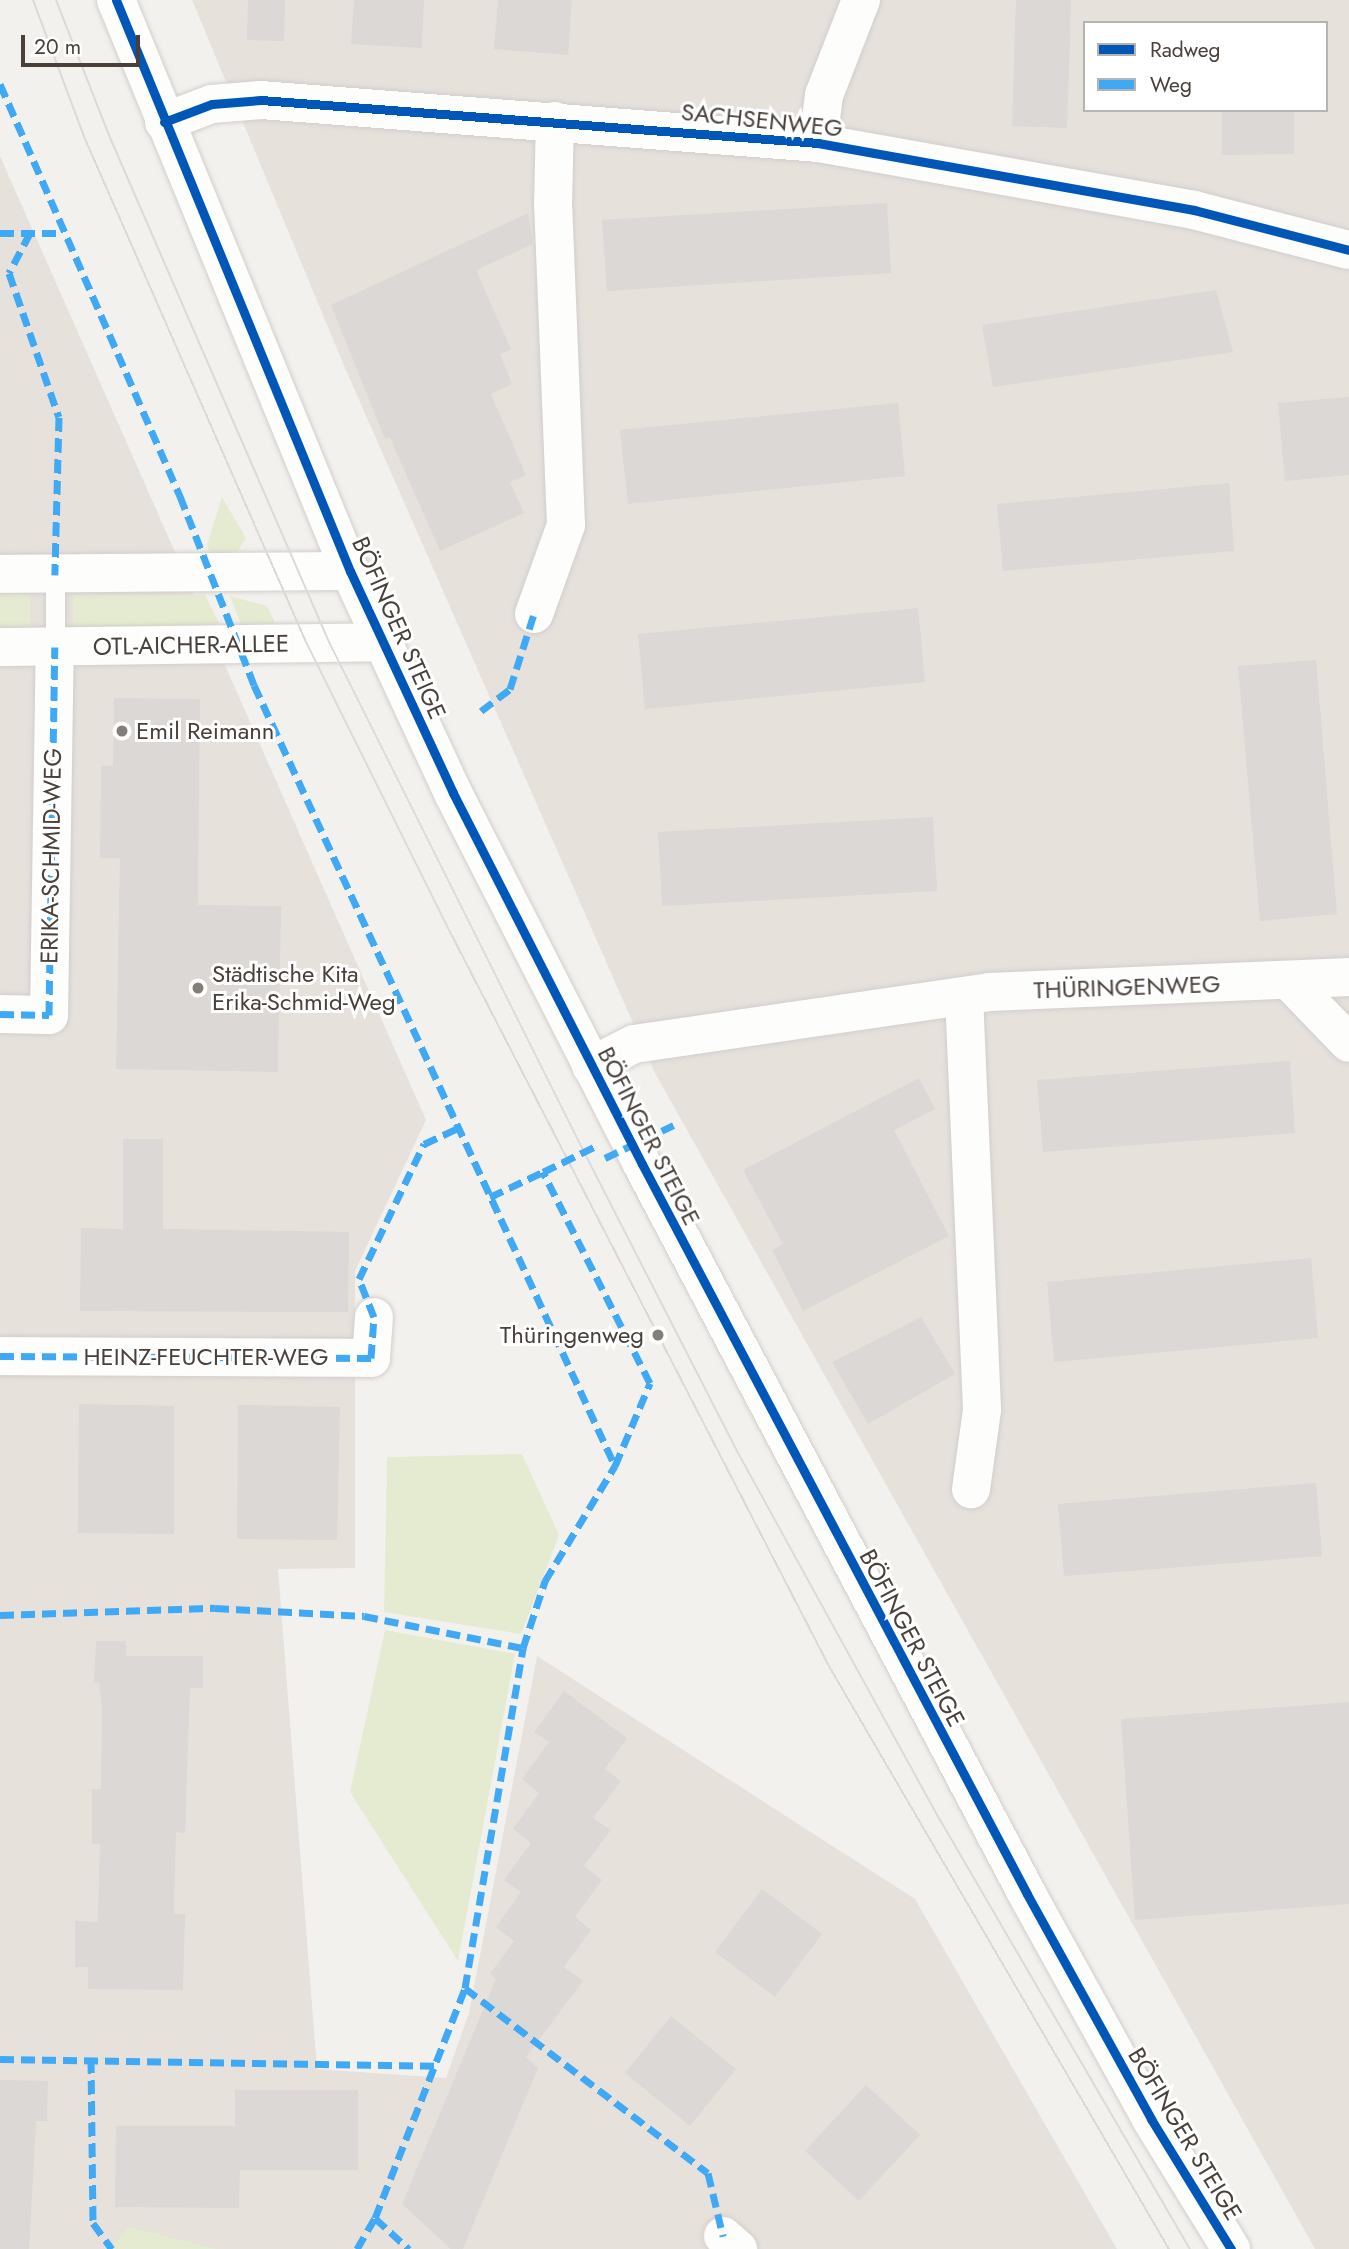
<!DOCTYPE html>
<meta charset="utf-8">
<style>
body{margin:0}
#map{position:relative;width:1349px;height:2249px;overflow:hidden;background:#f3f1ee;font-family:Jost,sans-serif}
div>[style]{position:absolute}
.residential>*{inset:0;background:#e7e1dc}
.green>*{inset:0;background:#e5ebd0}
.building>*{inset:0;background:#dbd8d5}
.roads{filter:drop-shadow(0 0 2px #d1cecc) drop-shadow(0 0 2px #d1cecc)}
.service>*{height:19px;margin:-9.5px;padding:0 9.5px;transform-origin:9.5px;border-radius:9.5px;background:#fdfdfc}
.minor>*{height:38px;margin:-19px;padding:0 19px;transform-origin:19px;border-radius:19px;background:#fdfdfc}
.tram>*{height:2px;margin:-1px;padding:0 1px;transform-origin:1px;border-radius:1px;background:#dadada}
.quiet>*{height:7px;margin-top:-3.5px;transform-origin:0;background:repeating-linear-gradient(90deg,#3fa9f5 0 14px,transparent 0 21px)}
.cycleway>*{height:9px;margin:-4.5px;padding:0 4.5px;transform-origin:4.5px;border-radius:4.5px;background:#0057b8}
.dots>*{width:19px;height:19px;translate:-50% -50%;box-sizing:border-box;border:4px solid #fff;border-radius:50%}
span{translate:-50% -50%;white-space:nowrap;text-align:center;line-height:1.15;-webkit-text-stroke:6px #fff;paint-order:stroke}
.street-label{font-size:24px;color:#49403a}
.poi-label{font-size:24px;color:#49403a}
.left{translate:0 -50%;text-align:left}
.right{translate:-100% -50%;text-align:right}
.legend{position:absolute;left:1083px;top:21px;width:245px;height:91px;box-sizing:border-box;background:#fff;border:2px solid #b6b3b0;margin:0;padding:9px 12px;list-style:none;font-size:21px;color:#49403a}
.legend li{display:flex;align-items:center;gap:14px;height:35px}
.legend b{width:35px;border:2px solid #b6b3b0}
.scale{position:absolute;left:21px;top:35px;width:119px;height:32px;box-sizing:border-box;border:4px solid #49403a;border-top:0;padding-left:9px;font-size:21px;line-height:24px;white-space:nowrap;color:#49403a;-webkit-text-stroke:5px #fff;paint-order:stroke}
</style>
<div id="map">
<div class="residential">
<i style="clip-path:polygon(evenodd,192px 0,1349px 0,1349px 2249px,1315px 2249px,655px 1073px,345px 368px,192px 0,1085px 23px,1326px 23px,1326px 110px,1085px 110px,1085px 23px)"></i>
<i style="clip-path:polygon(0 156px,426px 1120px,355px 1271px,355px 1568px,278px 1569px,317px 2069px,446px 2078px,469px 2013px,537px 1656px,915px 1899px,1117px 2249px,0 2249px)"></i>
</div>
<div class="green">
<i style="clip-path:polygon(222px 497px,246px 538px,234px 557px,211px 558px,207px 545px)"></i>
<i style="clip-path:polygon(0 594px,30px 594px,30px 634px,0 634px)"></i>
<i style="clip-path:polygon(73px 595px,205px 595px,226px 637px,73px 635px)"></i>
<i style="clip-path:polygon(230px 596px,267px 606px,279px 631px,246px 637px)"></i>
<i style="clip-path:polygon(522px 1454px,559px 1535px,521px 1634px,384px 1612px,387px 1457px)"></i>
<i style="clip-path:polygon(385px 1630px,515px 1654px,458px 1961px,350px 1792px)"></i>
<i style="clip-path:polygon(129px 2227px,217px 2249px,110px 2249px)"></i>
</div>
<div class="building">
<i style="clip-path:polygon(248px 0,285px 0,284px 41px,247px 40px)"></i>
<i style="clip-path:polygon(354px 0,424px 0,422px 48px,351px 44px)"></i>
<i style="clip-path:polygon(498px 0,572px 0,568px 55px,494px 49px)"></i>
<i style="clip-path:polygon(1016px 0,1071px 0,1067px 128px,1012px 126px)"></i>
<i style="clip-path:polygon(1222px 110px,1294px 110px,1294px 154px,1222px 155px)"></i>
<i style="clip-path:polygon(887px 203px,891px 273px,607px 291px,602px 220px)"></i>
<i style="clip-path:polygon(528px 213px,533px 244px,476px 270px,511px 349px,500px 354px,512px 384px,491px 394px,526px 475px,510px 482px,524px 513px,440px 551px,390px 438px,385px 439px,331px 305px)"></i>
<i style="clip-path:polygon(1216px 290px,1233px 352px,993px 387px,982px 325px)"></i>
<i style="clip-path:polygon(1349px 397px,1349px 475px,1285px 481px,1278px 403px)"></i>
<i style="clip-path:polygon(898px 403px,905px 476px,628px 504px,620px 430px)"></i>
<i style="clip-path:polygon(1229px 483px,1234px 551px,1003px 571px,997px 504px)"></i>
<i style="clip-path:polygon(918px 608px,925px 682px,645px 709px,638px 634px)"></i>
<i style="clip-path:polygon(1316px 660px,1337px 914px,1260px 921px,1238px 666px)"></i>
<i style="clip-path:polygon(114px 698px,200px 699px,198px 905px,281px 906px,278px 1072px,116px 1069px,120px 858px,100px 858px,101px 766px,113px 766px)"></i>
<i style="clip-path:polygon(933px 817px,937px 891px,662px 906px,658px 832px)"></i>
<i style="clip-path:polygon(1290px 1061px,1295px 1133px,1043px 1152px,1037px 1080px)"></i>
<i style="clip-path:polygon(919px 1078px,935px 1109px,894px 1130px,949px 1236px,803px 1311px,772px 1250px,783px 1244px,743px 1170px)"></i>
<i style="clip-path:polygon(123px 1139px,163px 1139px,163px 1229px,349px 1232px,348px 1312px,80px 1311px,81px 1228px,123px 1229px)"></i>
<i style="clip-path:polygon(1311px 1258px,1318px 1338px,1054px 1362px,1047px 1282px)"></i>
<i style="clip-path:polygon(921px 1317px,955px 1374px,868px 1424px,832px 1362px)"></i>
<i style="clip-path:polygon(79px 1404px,174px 1406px,174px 1534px,78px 1533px)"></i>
<i style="clip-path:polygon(238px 1405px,340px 1407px,337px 1540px,237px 1539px)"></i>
<i style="clip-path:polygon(1316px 1483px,1322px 1556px,1064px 1576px,1058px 1504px)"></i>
<i style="clip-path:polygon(96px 1641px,126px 1641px,126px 1656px,203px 1656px,203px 1688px,190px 1688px,185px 1833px,176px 1832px,174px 1914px,185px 1914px,183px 1990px,88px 1989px,88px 1967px,75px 1967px,75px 1921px,98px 1922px,100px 1844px,92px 1844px,92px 1789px,101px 1789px,102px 1707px,99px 1683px,94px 1683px)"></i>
<i style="clip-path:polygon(564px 1691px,627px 1738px,605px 1769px,621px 1781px,593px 1818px,611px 1830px,584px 1866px,602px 1880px,575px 1917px,591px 1930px,564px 1967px,583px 1981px,526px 2057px,538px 2068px,463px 2249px,451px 2249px,402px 2204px,496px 1979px,490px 1974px,514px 1941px,496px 1927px,521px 1892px,504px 1880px,531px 1843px,513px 1829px,539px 1793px,522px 1779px,549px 1742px,534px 1732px)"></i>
<i style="clip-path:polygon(1349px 1702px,1349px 1904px,1135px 1920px,1121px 1719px)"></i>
<i style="clip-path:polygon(762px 1889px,822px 1934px,775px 1997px,715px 1952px)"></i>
<i style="clip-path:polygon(671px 2016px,736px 2069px,690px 2126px,625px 2073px)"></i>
<i style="clip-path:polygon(0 2080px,48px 2081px,47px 2121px,36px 2121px,29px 2249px,0 2249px)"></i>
<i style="clip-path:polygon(866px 2085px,920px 2135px,859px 2201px,805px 2151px)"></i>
<i style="clip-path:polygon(235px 2090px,358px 2090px,358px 2170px,240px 2170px,239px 2208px,115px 2207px,116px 2126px,235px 2126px)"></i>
</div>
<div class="roads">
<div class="service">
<i style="left:55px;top:647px;width:72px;rotate:-90deg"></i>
</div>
<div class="minor">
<i style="left:116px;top:0;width:617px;rotate:67.72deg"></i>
<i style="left:350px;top:571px;width:245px;rotate:65.1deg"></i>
<i style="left:453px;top:793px;width:416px;rotate:63deg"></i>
<i style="left:642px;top:1164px;width:825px;rotate:62.19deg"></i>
<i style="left:1027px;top:1894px;width:257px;rotate:61.1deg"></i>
<i style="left:1151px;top:2119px;width:153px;rotate:58.4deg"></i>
<i style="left:164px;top:122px;width:51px;rotate:-20.6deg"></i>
<i style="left:212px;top:104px;width:49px;rotate:-4.7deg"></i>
<i style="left:261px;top:100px;width:559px;rotate:4.41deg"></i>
<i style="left:818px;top:143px;width:382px;rotate:10.1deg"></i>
<i style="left:1194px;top:210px;width:160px;rotate:14.5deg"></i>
<i style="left:818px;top:143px;width:48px;rotate:-82.9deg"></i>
<i style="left:824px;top:95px;width:102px;rotate:-68.7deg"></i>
<i style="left:0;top:574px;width:350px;rotate:-0.5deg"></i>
<i style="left:534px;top:614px;width:95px;rotate:-70.2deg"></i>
<i style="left:566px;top:525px;width:319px;rotate:-92.3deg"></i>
<i style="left:553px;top:206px;width:85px;rotate:-88.7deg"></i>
<i style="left:0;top:647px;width:383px;rotate:-0.7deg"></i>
<i style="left:1291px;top:983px;width:83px;rotate:46deg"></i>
<i style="left:964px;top:996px;width:414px;rotate:87.5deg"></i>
<i style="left:982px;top:1410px;width:80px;rotate:97.9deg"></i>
<i style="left:0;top:1014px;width:49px;rotate:1.2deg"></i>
<i style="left:49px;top:1015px;width:368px;rotate:-89.1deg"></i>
<i style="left:591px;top:1066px;width:48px;rotate:-27.1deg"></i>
<i style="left:634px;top:1044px;width:360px;rotate:-8.3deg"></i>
<i style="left:990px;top:992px;width:359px;rotate:-2.4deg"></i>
<i style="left:0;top:1356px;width:371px;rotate:0.3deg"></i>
<i style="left:371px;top:1358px;width:41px;rotate:-85.8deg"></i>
<i style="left:723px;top:2236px;width:20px;rotate:41deg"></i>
</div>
</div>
<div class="tram">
<i style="left:33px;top:0;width:148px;rotate:69.5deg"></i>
<i style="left:85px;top:139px;width:549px;rotate:66.28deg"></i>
<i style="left:306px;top:642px;width:319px;rotate:63.6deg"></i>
<i style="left:448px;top:928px;width:833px;rotate:62.7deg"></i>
<i style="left:830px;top:1668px;width:673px;rotate:59.74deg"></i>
<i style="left:56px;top:0;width:143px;rotate:68.6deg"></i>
<i style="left:108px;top:133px;width:555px;rotate:66.53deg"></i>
<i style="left:329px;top:642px;width:570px;rotate:63.43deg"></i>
<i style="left:584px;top:1152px;width:336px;rotate:62.9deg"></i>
<i style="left:737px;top:1451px;width:419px;rotate:61.2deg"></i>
<i style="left:939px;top:1818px;width:499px;rotate:59.8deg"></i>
</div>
<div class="quiet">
<i style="left:0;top:84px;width:450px;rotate:66.4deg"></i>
<i style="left:180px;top:496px;width:203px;rotate:68.6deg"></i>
<i style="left:254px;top:685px;width:860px;rotate:65.19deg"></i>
<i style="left:0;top:233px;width:62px"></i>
<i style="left:30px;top:233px;width:45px;rotate:117.7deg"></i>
<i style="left:9px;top:273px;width:152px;rotate:70.9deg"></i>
<i style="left:59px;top:417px;width:158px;rotate:91.5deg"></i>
<i style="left:481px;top:711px;width:36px;rotate:-37deg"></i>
<i style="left:510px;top:689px;width:79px;rotate:-72.3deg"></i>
<i style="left:0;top:1014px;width:49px;rotate:1.2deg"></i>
<i style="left:49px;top:1015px;width:368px;rotate:-89.1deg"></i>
<i style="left:605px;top:1158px;width:76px;rotate:-25.6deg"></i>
<i style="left:490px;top:1197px;width:59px;rotate:-25.3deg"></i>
<i style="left:0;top:1356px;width:371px;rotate:0.3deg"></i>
<i style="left:371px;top:1358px;width:41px;rotate:-85.8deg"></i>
<i style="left:374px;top:1317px;width:41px;rotate:-111.5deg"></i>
<i style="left:359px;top:1279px;width:150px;rotate:-64.3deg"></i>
<i style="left:424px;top:1144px;width:38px;rotate:-25deg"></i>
<i style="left:0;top:1615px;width:215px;rotate:-1.9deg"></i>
<i style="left:215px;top:1608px;width:149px;rotate:3.1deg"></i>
<i style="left:364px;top:1616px;width:162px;rotate:11.4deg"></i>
<i style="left:465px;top:1988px;width:305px;rotate:37.3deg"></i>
<i style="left:708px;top:2173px;width:65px;rotate:76.6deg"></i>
<i style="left:0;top:2059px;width:436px;rotate:0.9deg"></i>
<i style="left:91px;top:2059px;width:164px;rotate:89.3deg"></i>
<i style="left:93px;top:2223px;width:32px;rotate:54deg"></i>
<i style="left:375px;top:2218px;width:46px;rotate:42.4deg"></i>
<i style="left:357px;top:2249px;width:36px;rotate:-60deg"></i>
<i style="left:375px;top:2218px;width:247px;rotate:-68.6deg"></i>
<i style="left:465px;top:1988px;width:345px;rotate:-80.3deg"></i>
<i style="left:523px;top:1648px;width:71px;rotate:-71.8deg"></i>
<i style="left:545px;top:1581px;width:135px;rotate:-58.7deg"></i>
<i style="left:615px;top:1466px;width:90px;rotate:-67.1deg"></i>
<i style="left:650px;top:1383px;width:237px;rotate:-116.9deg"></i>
<i style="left:543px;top:1172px;width:61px;rotate:-26.1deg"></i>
</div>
<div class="cycleway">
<i style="left:116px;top:0;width:617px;rotate:67.72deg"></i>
<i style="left:350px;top:571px;width:245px;rotate:65.1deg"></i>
<i style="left:453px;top:793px;width:416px;rotate:63deg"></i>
<i style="left:642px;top:1164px;width:825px;rotate:62.19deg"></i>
<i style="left:1027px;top:1894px;width:257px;rotate:61.1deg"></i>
<i style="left:1151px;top:2119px;width:153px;rotate:58.4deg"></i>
<i style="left:164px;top:122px;width:51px;rotate:-20.6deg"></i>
<i style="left:212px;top:104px;width:49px;rotate:-4.7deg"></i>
<i style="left:261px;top:100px;width:559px;rotate:4.41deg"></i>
<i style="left:818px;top:143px;width:382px;rotate:10.1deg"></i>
<i style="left:1194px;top:210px;width:160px;rotate:14.5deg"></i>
</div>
<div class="dots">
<i style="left:122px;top:731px;background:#847e79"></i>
<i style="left:198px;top:988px;background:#847e79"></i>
<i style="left:658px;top:1335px;background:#847e79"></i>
</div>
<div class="street-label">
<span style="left:762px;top:120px;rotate:6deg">SACHSENWEG</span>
<span style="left:399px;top:628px;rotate:66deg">BÖFINGER STEIGE</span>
<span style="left:191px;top:645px;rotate:-1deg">OTL-AICHER-ALLEE</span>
<span style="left:51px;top:856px;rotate:-89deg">ERIKA-SCHMID-WEG</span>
<span style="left:1127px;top:987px;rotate:-2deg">THÜRINGENWEG</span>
<span style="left:649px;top:1136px;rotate:63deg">BÖFINGER STEIGE</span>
<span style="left:206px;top:1357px">HEINZ-FEUCHTER-WEG</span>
<span style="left:912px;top:1638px;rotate:62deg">BÖFINGER STEIGE</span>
<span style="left:1185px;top:2134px;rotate:59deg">BÖFINGER STEIGE</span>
</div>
<div class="poi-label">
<span class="left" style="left:136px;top:731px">Emil Reimann</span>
<span class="left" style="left:212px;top:988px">Städtische Kita<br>Erika-Schmid-Weg</span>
<span class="right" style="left:644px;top:1335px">Thüringenweg</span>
</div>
<ul class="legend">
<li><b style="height:9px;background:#0057b8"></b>Radweg</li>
<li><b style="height:9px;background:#3fa9f5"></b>Weg</li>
</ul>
<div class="scale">20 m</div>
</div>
